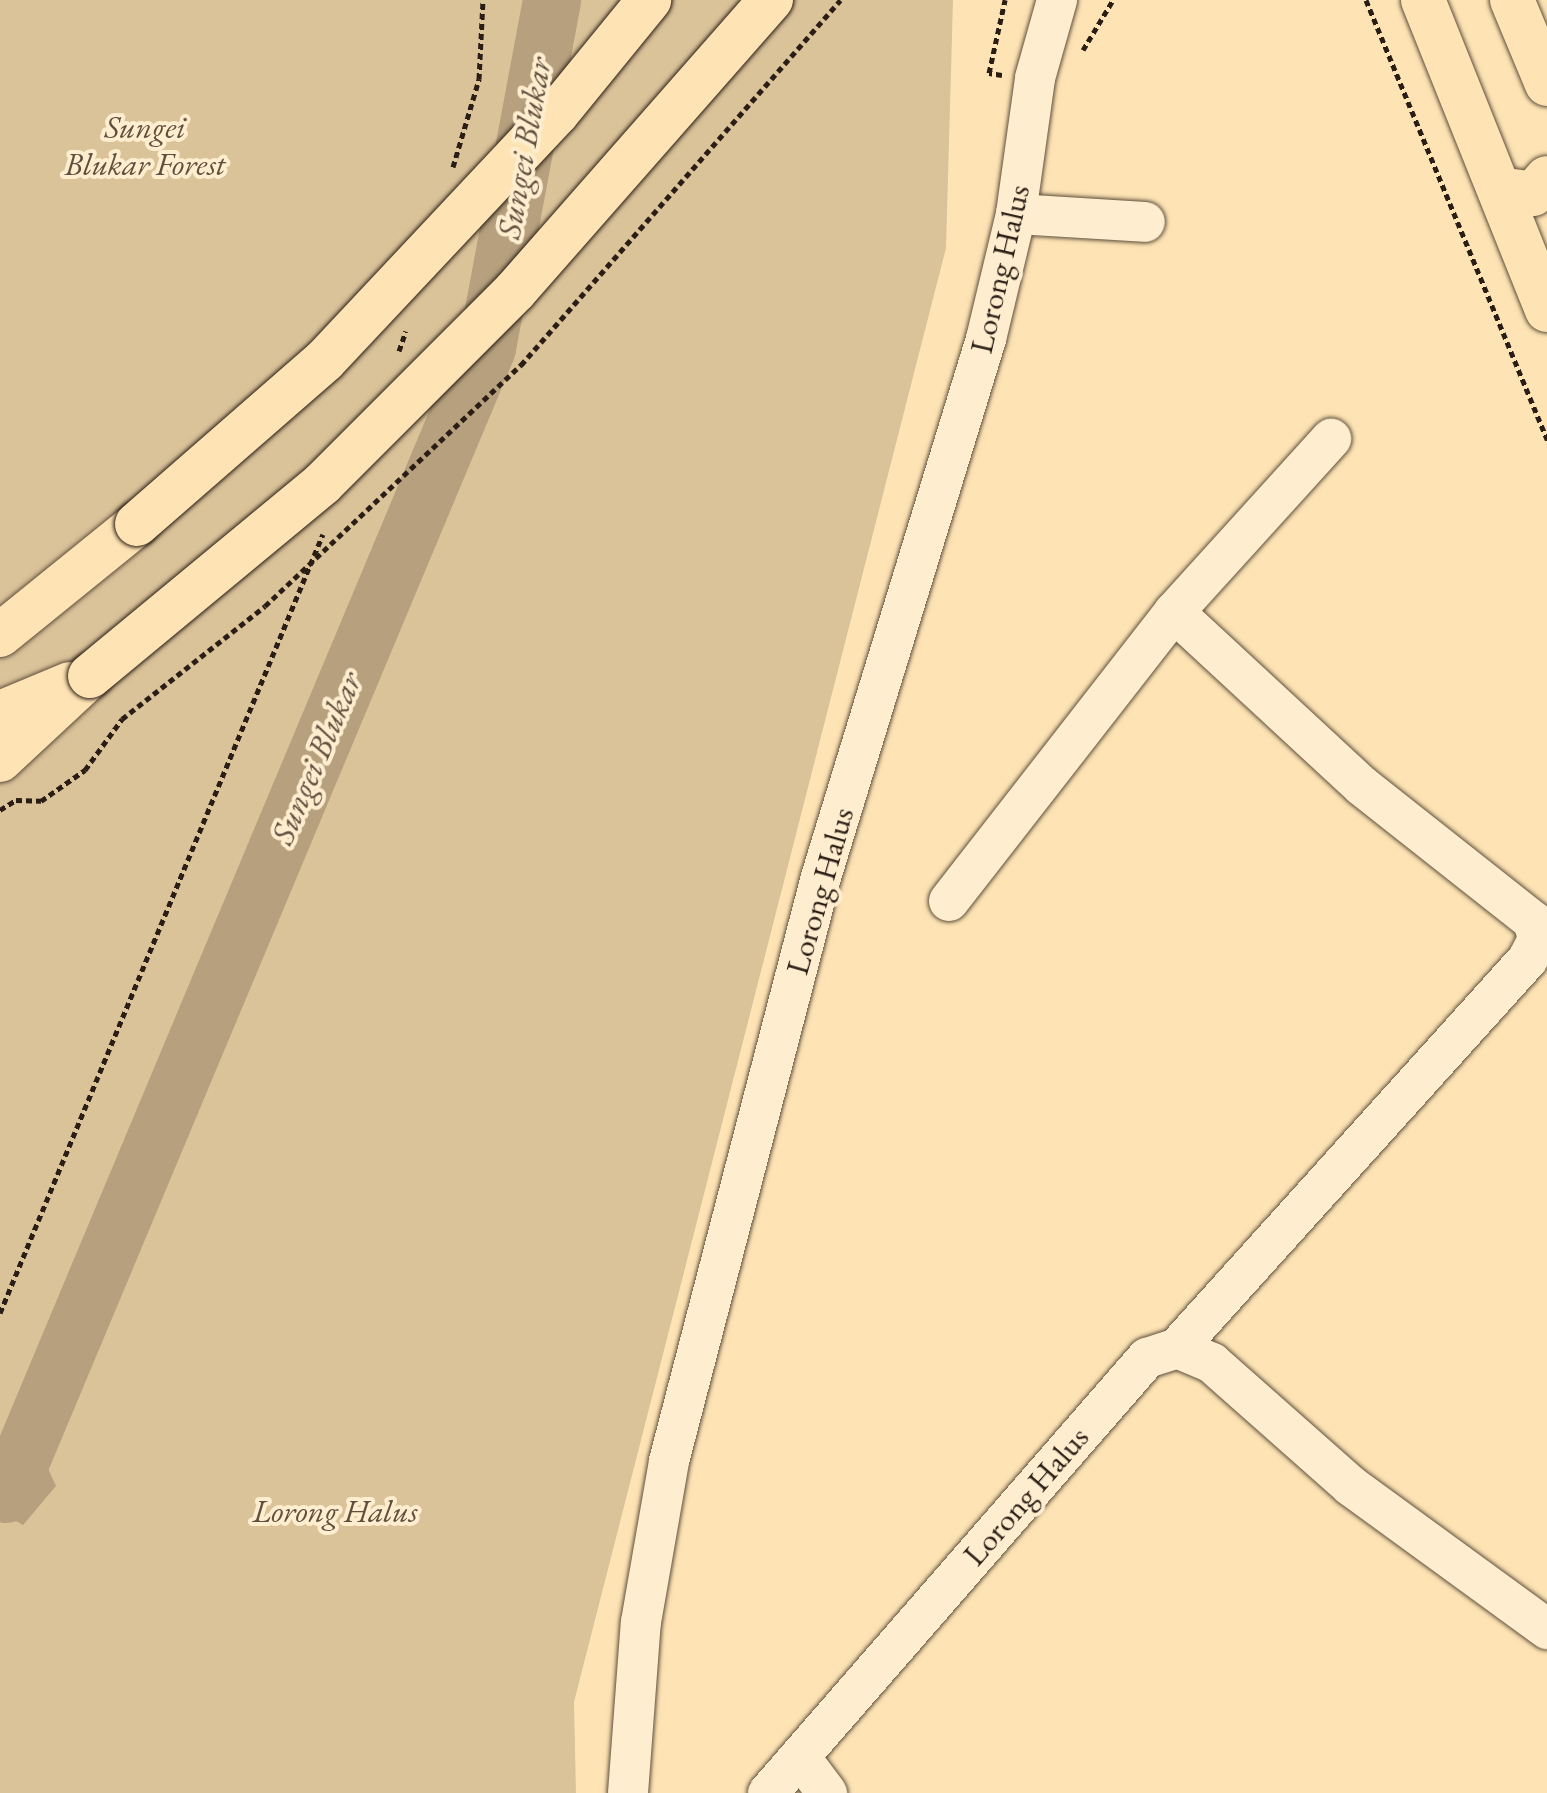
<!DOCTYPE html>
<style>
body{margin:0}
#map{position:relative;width:1547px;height:1793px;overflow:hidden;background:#fee4b4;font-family:"EB Garamond",serif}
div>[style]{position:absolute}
.green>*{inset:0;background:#dac299}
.water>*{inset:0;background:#b6a07e}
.river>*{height:58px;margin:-29px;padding:0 29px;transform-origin:29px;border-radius:29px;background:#b6a07e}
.path>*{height:5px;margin-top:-2.5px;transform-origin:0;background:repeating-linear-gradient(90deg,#2a1d15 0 6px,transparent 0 10px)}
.roads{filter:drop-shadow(0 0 2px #5f4f3d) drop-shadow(0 0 2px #5f4f3d)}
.minor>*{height:40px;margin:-20px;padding:0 20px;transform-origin:20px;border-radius:20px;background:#feedce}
.major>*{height:44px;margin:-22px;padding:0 22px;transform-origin:22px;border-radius:22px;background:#fee4b4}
.highway>*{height:44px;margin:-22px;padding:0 22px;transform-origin:22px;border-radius:22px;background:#fee4b4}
.path-bridge>*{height:5px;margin-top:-2.5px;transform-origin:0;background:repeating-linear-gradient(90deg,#2a1d15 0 6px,transparent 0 10px)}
.bridges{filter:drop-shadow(0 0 2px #2a1d15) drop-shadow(0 0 2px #2a1d15)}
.highway-bridge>*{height:44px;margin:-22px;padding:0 22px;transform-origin:22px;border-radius:22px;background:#fee4b4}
span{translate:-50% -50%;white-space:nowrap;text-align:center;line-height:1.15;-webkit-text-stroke:8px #feedce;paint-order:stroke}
.park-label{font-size:32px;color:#5f4f3d;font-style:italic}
.street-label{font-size:32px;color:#2a1d15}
.water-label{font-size:34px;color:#62513f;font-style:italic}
</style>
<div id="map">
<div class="green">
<i style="clip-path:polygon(0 0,953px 0,946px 248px,574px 1702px,576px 1793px,0 1793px)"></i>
</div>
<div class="water">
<i style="clip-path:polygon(31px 1455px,44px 1460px,56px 1486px,23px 1525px,0 1512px,0 1465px)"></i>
</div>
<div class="river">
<i style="left:7px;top:1494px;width:1242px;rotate:-67.27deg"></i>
<i style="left:487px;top:348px;width:354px;rotate:-79.4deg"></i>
</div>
<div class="path">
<i style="left:1366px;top:0;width:476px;rotate:67.6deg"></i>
<i style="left:1083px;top:50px;width:58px;rotate:-59deg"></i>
<i style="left:1002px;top:75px;width:13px;rotate:-171deg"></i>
<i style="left:989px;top:73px;width:75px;rotate:-77.6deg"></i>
<i style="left:453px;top:167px;width:92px;rotate:-73.5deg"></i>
<i style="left:479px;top:79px;width:79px;rotate:-87.1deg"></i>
<i style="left:399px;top:351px;width:21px;rotate:-71deg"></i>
<i style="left:0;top:810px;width:19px;rotate:-32deg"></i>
<i style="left:16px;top:800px;width:25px;rotate:2deg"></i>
<i style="left:41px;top:801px;width:54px;rotate:-35.2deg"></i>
<i style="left:85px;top:770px;width:63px;rotate:-54deg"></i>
<i style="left:0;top:1313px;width:843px;rotate:-67.48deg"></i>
</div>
<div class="roads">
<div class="minor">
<i style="left:1016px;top:214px;width:129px;rotate:3.5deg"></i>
<i style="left:1174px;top:612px;width:256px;rotate:42.8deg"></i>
<i style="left:1362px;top:786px;width:218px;rotate:38.3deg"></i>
<i style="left:1533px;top:921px;width:19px;rotate:74deg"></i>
<i style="left:1538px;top:939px;width:22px;rotate:117deg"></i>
<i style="left:1528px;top:959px;width:524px;rotate:132.06deg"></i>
<i style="left:949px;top:901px;width:366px;rotate:-52.1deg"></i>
<i style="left:1174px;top:612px;width:234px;rotate:-47.8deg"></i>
<i style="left:800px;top:1757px;width:45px;rotate:53.1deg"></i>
<i style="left:628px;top:1793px;width:171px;rotate:-85.7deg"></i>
<i style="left:641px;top:1622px;width:163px;rotate:-80.1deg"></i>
<i style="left:669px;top:1461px;width:603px;rotate:-75.41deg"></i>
<i style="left:821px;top:877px;width:563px;rotate:-72.95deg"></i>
<i style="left:986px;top:339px;width:129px;rotate:-76.5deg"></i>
<i style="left:1016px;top:214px;width:137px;rotate:-82deg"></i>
<i style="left:1035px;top:78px;width:81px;rotate:-74.2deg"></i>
<i style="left:768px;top:1793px;width:577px;rotate:-48.94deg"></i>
<i style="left:1147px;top:1358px;width:32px;rotate:-18deg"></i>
<i style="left:1177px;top:1348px;width:38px;rotate:23deg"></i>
<i style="left:1212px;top:1363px;width:186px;rotate:41.5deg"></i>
<i style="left:1351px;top:1486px;width:243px;rotate:36.1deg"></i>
</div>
<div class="major">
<i style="left:1423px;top:0;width:334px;rotate:68.2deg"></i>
<i style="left:1512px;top:0;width:91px;rotate:67.4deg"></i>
<i style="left:1499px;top:189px;width:34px;rotate:8deg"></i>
<i style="left:1533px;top:194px;width:21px;rotate:-49deg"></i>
</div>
<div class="highway">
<i style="left:0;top:635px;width:176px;rotate:-39deg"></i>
<i style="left:0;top:713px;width:76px;rotate:-22.5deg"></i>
<i style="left:0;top:760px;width:123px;rotate:-43deg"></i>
</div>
</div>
<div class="path-bridge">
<i style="left:122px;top:719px;width:182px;rotate:-38.3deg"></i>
<i style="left:265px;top:606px;width:352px;rotate:-43.3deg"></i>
<i style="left:521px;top:365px;width:485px;rotate:-48.8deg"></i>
</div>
<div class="bridges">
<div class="highway-bridge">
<i style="left:137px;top:524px;width:249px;rotate:-41.1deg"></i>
<i style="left:325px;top:360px;width:339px;rotate:-46.8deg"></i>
<i style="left:557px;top:113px;width:146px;rotate:-50.8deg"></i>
<i style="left:90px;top:676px;width:301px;rotate:-39.6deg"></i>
<i style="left:322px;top:484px;width:273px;rotate:-45deg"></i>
<i style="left:515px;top:291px;width:388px;rotate:-48.7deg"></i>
</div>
</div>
<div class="park-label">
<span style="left:145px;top:146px">Sungei<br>Blukar Forest</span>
<span style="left:335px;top:1511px">Lorong Halus</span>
</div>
<div class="street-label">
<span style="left:1000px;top:269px;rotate:-77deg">Lorong Halus</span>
<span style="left:820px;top:891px;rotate:-74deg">Lorong Halus</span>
<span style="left:1026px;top:1496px;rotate:-49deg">Lorong Halus</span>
</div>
<div class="water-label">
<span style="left:524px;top:148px;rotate:-80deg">Sungei Blukar</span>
<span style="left:316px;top:758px;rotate:-67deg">Sungei Blukar</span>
</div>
</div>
